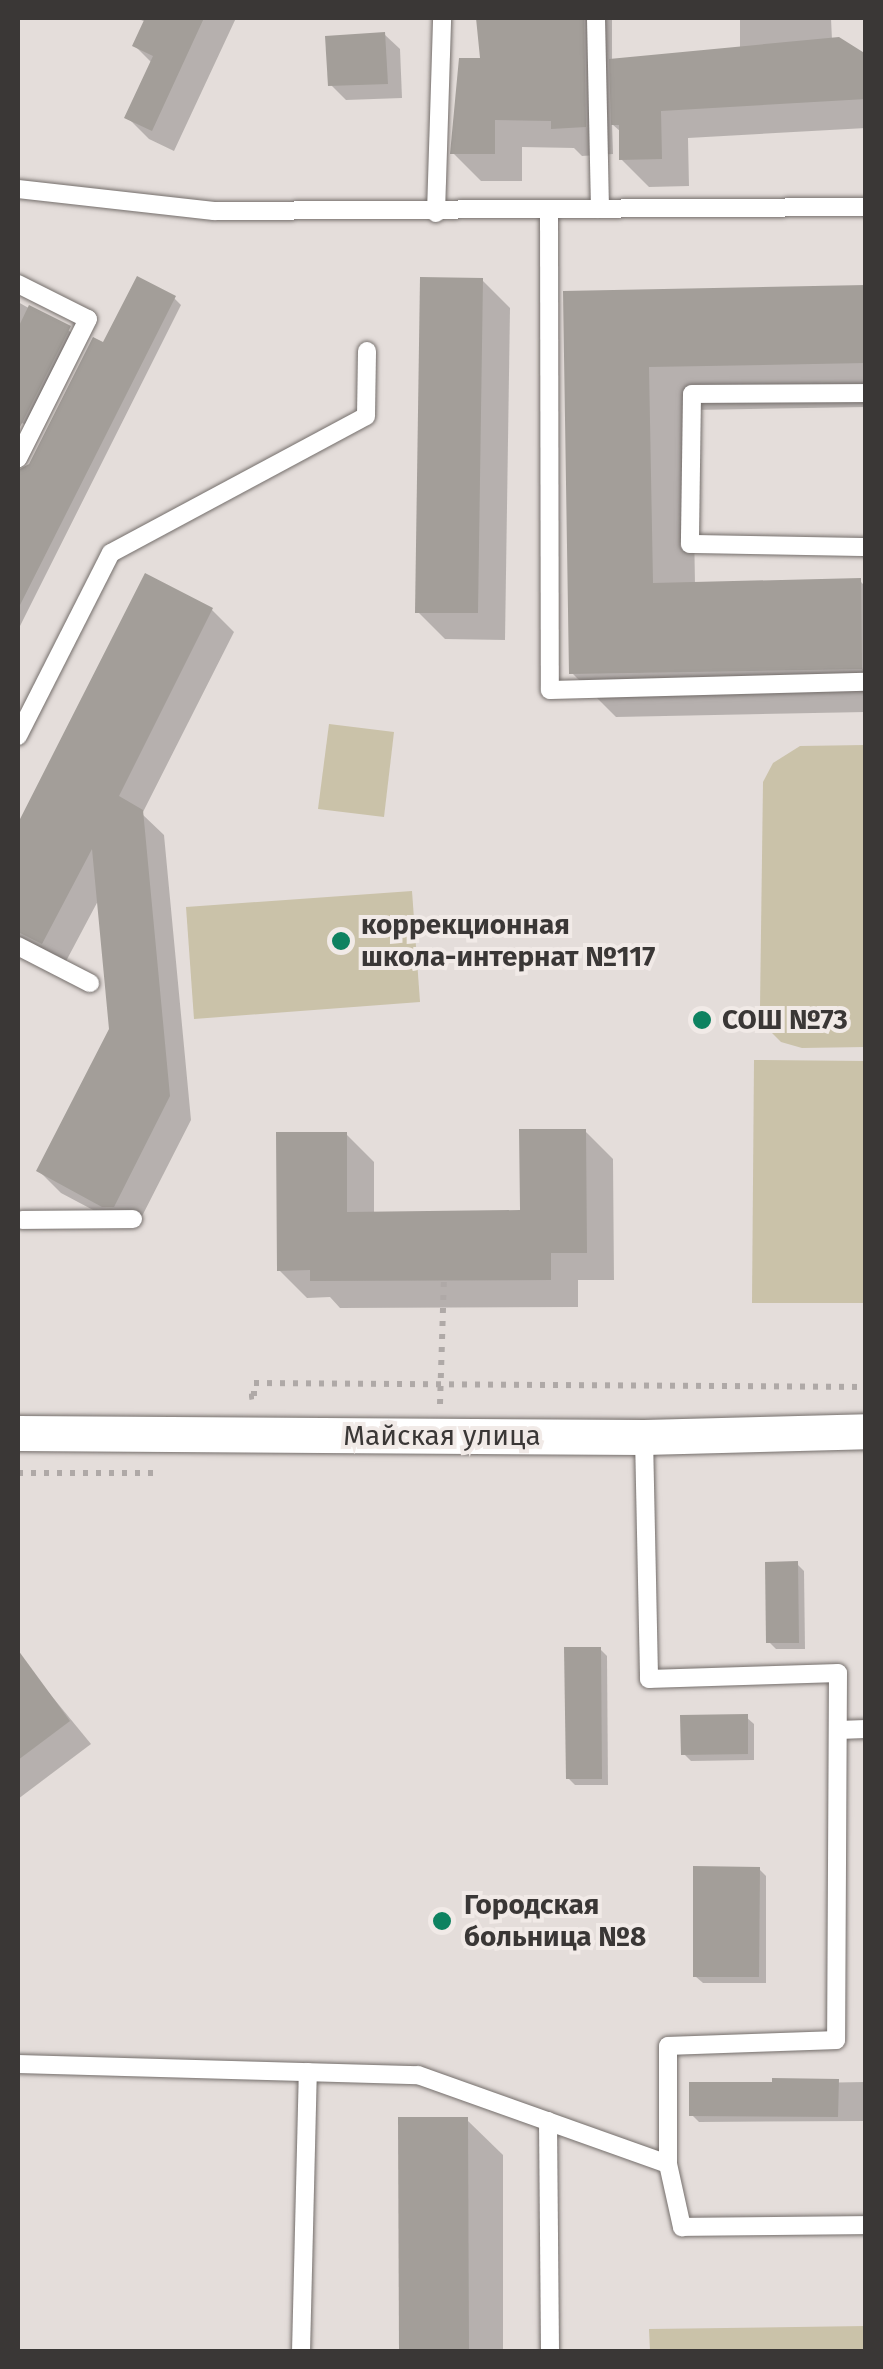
<!DOCTYPE html>
<meta charset="utf-8">
<style>
body{margin:0}
#map{position:relative;width:883px;height:2369px;overflow:hidden;background:#e4ddda;font-family:"Fira Sans",sans-serif}
div>[style]{position:absolute}
.green>*{inset:0;background:#cac2a9}
.shadow>*{inset:0;background:#0003}
.building>*{inset:0;background:#a39e99}
.path>*{height:6px;margin-top:-3px;transform-origin:0;background:repeating-linear-gradient(90deg,#afa9a7 0 5px,transparent 0 13px)}
.roads{filter:drop-shadow(0 0 2px #746e6b) drop-shadow(0 0 2px #746e6b)}
.lane>*{height:18px;margin:-9px;padding:0 9px;transform-origin:9px;border-radius:9px;background:#fff}
.street>*{height:35px;margin:-17.5px;padding:0 17.5px;transform-origin:17.5px;border-radius:17.5px;background:#fff}
.dots>*{width:28px;height:28px;translate:-50% -50%;box-sizing:border-box;border:5px solid #f1eae7;border-radius:50%}
span{translate:-50% -50%;white-space:nowrap;text-align:center;line-height:1.15;-webkit-text-stroke:8px #f1eae7;paint-order:stroke}
.poi-label{font-size:28px;color:#3a3736;font-weight:700}
.left{translate:0 -50%;text-align:left}
.street-label{font-size:28px;color:#3a3736}
.frame{position:absolute;inset:0;border:20px solid #3a3736;pointer-events:none}
</style>
<div id="map">
<div class="green">
<i style="clip-path:polygon(329px 724px,394px 732px,384px 817px,318px 809px)"></i>
<i style="clip-path:polygon(865px 745px,865px 1047px,802px 1048px,781px 1042px,764px 1025px,760px 1007px,763px 782px,773px 763px,800px 746px)"></i>
<i style="clip-path:polygon(412px 891px,420px 1002px,194px 1019px,186px 907px)"></i>
<i style="clip-path:polygon(754px 1060px,865px 1061px,865px 1303px,752px 1303px)"></i>
<i style="clip-path:polygon(865px 2326px,865px 2351px,650px 2351px,649px 2329px)"></i>
</div>
<div class="shadow">
<i style="clip-path:polygon(136px 18px,236px 18px,174px 151px,149px 139px,127px 117px,152px 63px,135px 46px,146px 22px)"></i>
<i style="clip-path:polygon(479px 18px,612px 18px,612px 61px,740px 49px,740px 18px,831px 18px,832px 40px,866px 54px,866px 128px,688px 138px,689px 186px,649px 187px,621px 159px,621px 132px,612px 124px,613px 154px,582px 156px,574px 148px,522px 147px,522px 181px,481px 181px,453px 153px,482px 61px)"></i>
<i style="clip-path:polygon(384px 34px,400px 49px,402px 98px,346px 100px,331px 85px)"></i>
<i style="clip-path:polygon(482px 280px,510px 308px,505px 640px,445px 639px,418px 612px)"></i>
<i style="clip-path:polygon(866px 287px,866px 407px,692px 410px,695px 584px,860px 581px,866px 587px,866px 712px,616px 717px,572px 673px,565px 293px)"></i>
<i style="clip-path:polygon(174px 298px,181px 305px,18px 630px,18px 510px,21px 512px,105px 346px)"></i>
<i style="clip-path:polygon(18px 302px,76px 335px,30px 427px,18px 421px)"></i>
<i style="clip-path:polygon(146px 576px,212px 610px,234px 632px,142px 814px,164px 835px,191px 1120px,136px 1228px,127px 1228px,61px 1193px,39px 1171px,111px 1029px,99px 899px,64px 965px,18px 941px,18px 828px)"></i>
<i style="clip-path:polygon(585px 1131px,613px 1159px,614px 1280px,578px 1280px,578px 1307px,340px 1308px,330px 1297px,307px 1298px,279px 1270px,346px 1134px,374px 1162px,374px 1214px,523px 1213px)"></i>
<i style="clip-path:polygon(797px 1564px,804px 1571px,805px 1649px,776px 1649px,769px 1642px)"></i>
<i style="clip-path:polygon(600px 1649px,607px 1656px,608px 1785px,575px 1785px,568px 1778px)"></i>
<i style="clip-path:polygon(22px 1660px,91px 1744px,18px 1799px,18px 1663px)"></i>
<i style="clip-path:polygon(746px 1717px,754px 1724px,754px 1760px,691px 1761px,684px 1754px)"></i>
<i style="clip-path:polygon(759px 1869px,766px 1876px,766px 1983px,703px 1983px,695px 1976px)"></i>
<i style="clip-path:polygon(866px 2082px,866px 2121px,699px 2122px,692px 2115px,691px 2085px)"></i>
<i style="clip-path:polygon(467px 2120px,503px 2155px,503px 2352px,402px 2352px)"></i>
</div>
<div class="building">
<i style="clip-path:polygon(145px 18px,204px 18px,152px 131px,124px 118px,153px 56px,132px 46px)"></i>
<i style="clip-path:polygon(476px 18px,584px 18px,586px 127px,551px 129px,551px 121px,495px 120px,495px 154px,450px 154px,459px 58px,480px 58px)"></i>
<i style="clip-path:polygon(385px 32px,388px 84px,328px 86px,325px 36px)"></i>
<i style="clip-path:polygon(839px 37px,866px 54px,866px 99px,661px 111px,662px 159px,619px 160px,619px 125px,611px 125px,609px 59px)"></i>
<i style="clip-path:polygon(137px 276px,176px 296px,18px 609px,18px 470px,29px 464px,93px 337px,103px 342px)"></i>
<i style="clip-path:polygon(420px 277px,483px 278px,478px 613px,415px 613px)"></i>
<i style="clip-path:polygon(866px 285px,866px 363px,649px 367px,653px 583px,861px 578px,862px 669px,569px 674px,563px 291px)"></i>
<i style="clip-path:polygon(29px 305px,71px 326px,18px 431px,18px 328px)"></i>
<i style="clip-path:polygon(145px 573px,213px 608px,119px 796px,143px 810px,170px 1096px,114px 1207px,102px 1207px,36px 1171px,109px 1029px,92px 849px,42px 944px,18px 932px,18px 823px)"></i>
<i style="clip-path:polygon(519px 1129px,586px 1129px,587px 1253px,551px 1253px,551px 1280px,310px 1281px,310px 1270px,277px 1271px,276px 1132px,347px 1132px,347px 1212px,520px 1210px)"></i>
<i style="clip-path:polygon(798px 1561px,799px 1643px,766px 1643px,765px 1562px)"></i>
<i style="clip-path:polygon(564px 1647px,601px 1647px,602px 1779px,566px 1779px)"></i>
<i style="clip-path:polygon(18px 1650px,70px 1721px,18px 1760px)"></i>
<i style="clip-path:polygon(748px 1714px,748px 1754px,681px 1755px,680px 1715px)"></i>
<i style="clip-path:polygon(693px 1866px,760px 1867px,759px 1977px,693px 1977px)"></i>
<i style="clip-path:polygon(772px 2078px,839px 2079px,838px 2117px,689px 2116px,689px 2082px,772px 2082px)"></i>
<i style="clip-path:polygon(398px 2117px,468px 2117px,469px 2352px,399px 2352px)"></i>
</div>
<div class="path">
<i style="left:249px;top:1397px;width:5px;rotate:-11deg"></i>
<i style="left:254px;top:1396px;width:13px;rotate:-90deg"></i>
<i style="left:254px;top:1383px;width:612px;rotate:0.37deg"></i>
<i style="left:440px;top:1404px;width:124px;rotate:-88.2deg"></i>
<i style="left:18px;top:1473px;width:138px"></i>
</div>
<div class="roads">
<div class="lane">
<i style="left:596px;top:18px;width:191px;rotate:88.8deg"></i>
<i style="left:18px;top:189px;width:197px;rotate:6.4deg"></i>
<i style="left:214px;top:211px;width:652px;rotate:-0.35deg"></i>
<i style="left:549px;top:210px;width:480px;rotate:89.9deg"></i>
<i style="left:550px;top:690px;width:316px;rotate:-1.5deg"></i>
<i style="left:436px;top:213px;width:195px;rotate:-88.2deg"></i>
<i style="left:18px;top:284px;width:78px;rotate:26.6deg"></i>
<i style="left:88px;top:319px;width:156px;rotate:116.7deg"></i>
<i style="left:866px;top:393px;width:174px;rotate:179.7deg"></i>
<i style="left:692px;top:394px;width:150px;rotate:90.8deg"></i>
<i style="left:690px;top:544px;width:176px;rotate:1deg"></i>
<i style="left:18px;top:736px;width:205px;rotate:-63.1deg"></i>
<i style="left:111px;top:553px;width:289px;rotate:-28.2deg"></i>
<i style="left:366px;top:416px;width:65px;rotate:-89.1deg"></i>
<i style="left:18px;top:946px;width:81px;rotate:27.2deg"></i>
<i style="left:22px;top:1220px;width:111px;rotate:-0.5deg"></i>
<i style="left:644px;top:1437px;width:242px;rotate:88.8deg"></i>
<i style="left:649px;top:1679px;width:189px;rotate:-1.8deg"></i>
<i style="left:838px;top:1673px;width:367px;rotate:90.3deg"></i>
<i style="left:836px;top:2040px;width:168px;rotate:178deg"></i>
<i style="left:668px;top:2046px;width:118px;rotate:90deg"></i>
<i style="left:838px;top:1730px;width:28px;rotate:-2deg"></i>
<i style="left:18px;top:2064px;width:400px;rotate:1.6deg"></i>
<i style="left:418px;top:2075px;width:265px;rotate:19.6deg"></i>
<i style="left:668px;top:2164px;width:65px;rotate:77.5deg"></i>
<i style="left:682px;top:2227px;width:184px;rotate:-0.6deg"></i>
<i style="left:548px;top:2121px;width:231px;rotate:89.5deg"></i>
<i style="left:301px;top:2352px;width:280px;rotate:-88.6deg"></i>
</div>
<div class="street">
<i style="left:18px;top:1433px;width:626px;rotate:0.37deg"></i>
<i style="left:644px;top:1437px;width:222px;rotate:-1.5deg"></i>
</div>
</div>
<div class="dots">
<i style="left:341px;top:941px;background:#0e8260"></i>
<i style="left:702px;top:1020px;background:#0e8260"></i>
<i style="left:442px;top:1921px;background:#0e8260"></i>
</div>
<div class="poi-label">
<span class="left" style="left:361px;top:941px">коррекционная<br>школа-интернат №117</span>
<span class="left" style="left:722px;top:1020px">СОШ №73</span>
<span class="left" style="left:464px;top:1921px">Городская<br>больница №8</span>
</div>
<div class="street-label">
<span style="left:442px;top:1436px">Майская улица</span>
</div>
<div class="frame"></div>
</div>
